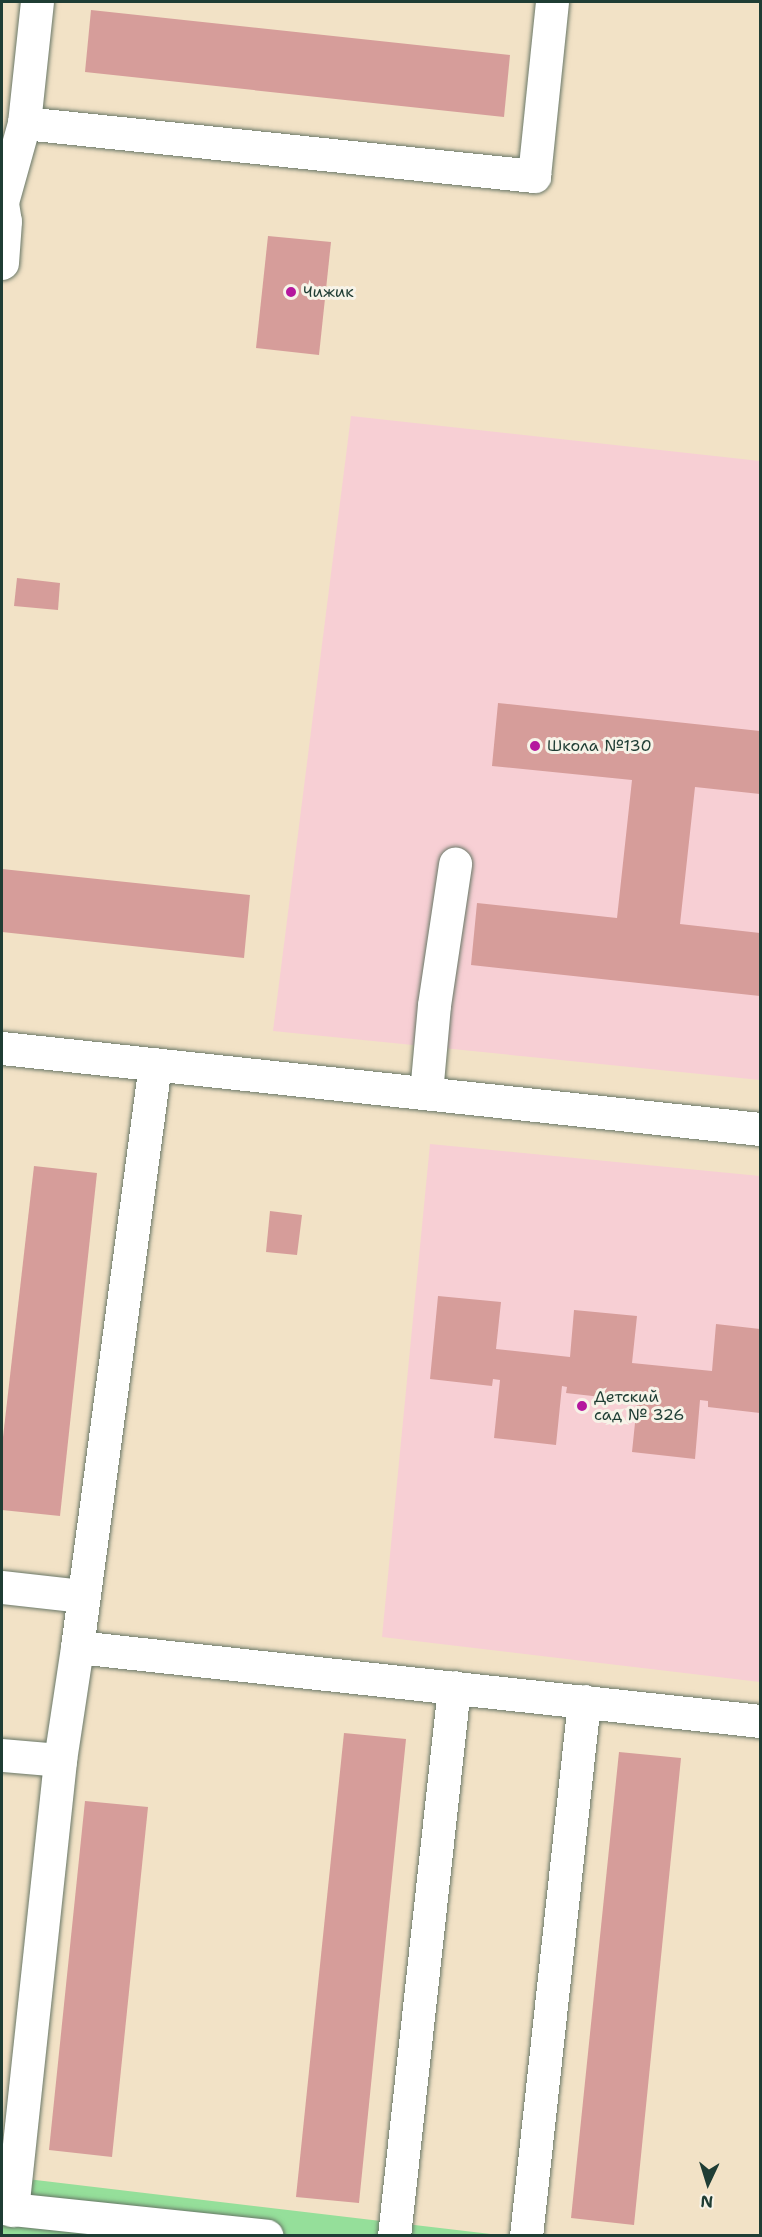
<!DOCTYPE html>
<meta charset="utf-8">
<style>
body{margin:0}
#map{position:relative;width:762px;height:2237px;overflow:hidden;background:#f2e2c6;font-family:"Shantell Sans",sans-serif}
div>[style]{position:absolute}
.built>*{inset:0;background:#f7cfd4}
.green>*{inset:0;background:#95df9a}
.building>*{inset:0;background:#d69d9a}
.roads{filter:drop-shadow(0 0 2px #697767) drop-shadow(0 0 2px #697767)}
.minor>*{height:33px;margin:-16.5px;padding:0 16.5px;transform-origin:16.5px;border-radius:16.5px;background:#fff}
.dots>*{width:16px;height:16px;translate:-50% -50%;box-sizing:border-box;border:3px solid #f7f3e8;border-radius:50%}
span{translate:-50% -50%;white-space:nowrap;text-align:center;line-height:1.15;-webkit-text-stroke:6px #f7f3e8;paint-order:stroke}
.poi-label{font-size:16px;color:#1f3d34}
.left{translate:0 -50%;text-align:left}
.frame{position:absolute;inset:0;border:3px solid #1f3d34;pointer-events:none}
.north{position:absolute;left:678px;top:2153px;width:60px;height:60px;-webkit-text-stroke:4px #f7f3e8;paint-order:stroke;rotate:184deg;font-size:16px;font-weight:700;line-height:24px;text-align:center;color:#1f3d34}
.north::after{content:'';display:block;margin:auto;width:21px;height:27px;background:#1f3d34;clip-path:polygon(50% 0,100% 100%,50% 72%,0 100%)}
</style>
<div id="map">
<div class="built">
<i style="clip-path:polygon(351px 416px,760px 461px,760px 1080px,273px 1031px)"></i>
<i style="clip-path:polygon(430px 1144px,760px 1176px,760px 1682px,382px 1637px)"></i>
</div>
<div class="green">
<i style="clip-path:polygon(2px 2176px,499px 2235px,2px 2236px)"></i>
</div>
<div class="building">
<i style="clip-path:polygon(91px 10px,510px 55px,504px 117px,85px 72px)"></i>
<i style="clip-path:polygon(268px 236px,331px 242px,319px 355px,256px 348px)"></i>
<i style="clip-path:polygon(17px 578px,60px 583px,58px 610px,14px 606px)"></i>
<i style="clip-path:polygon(498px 703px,760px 731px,760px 794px,695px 787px,680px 924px,760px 933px,760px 996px,471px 965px,477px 903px,617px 918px,632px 780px,492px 766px)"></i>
<i style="clip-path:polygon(2px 869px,250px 895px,244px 958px,2px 932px)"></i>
<i style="clip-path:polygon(34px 1166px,97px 1173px,60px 1516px,2px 1510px,2px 1446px)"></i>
<i style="clip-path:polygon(270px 1211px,302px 1215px,297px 1255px,266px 1252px)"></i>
<i style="clip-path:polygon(438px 1296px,501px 1302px,496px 1349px,570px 1357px,574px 1310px,637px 1316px,632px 1363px,712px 1371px,716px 1324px,760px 1329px,760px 1413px,708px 1407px,708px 1401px,700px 1400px,695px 1459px,632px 1452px,638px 1394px,629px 1393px,628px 1400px,566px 1393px,567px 1387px,562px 1386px,556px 1445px,494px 1438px,500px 1380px,493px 1379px,492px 1386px,430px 1379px)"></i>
<i style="clip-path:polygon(344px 1733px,406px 1739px,359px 2203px,296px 2197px)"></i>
<i style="clip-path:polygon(619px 1752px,681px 1758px,634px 2225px,571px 2218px)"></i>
<i style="clip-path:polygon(85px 1801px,148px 1807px,112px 2157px,49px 2150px)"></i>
</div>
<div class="roads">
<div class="minor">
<i style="left:24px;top:123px;width:513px;rotate:5.93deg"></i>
<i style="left:534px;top:176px;width:175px;rotate:-84.1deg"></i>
<i style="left:2px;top:202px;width:82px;rotate:-74.4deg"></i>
<i style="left:24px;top:123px;width:122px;rotate:-83.9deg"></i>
<i style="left:2px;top:203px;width:18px;rotate:81deg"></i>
<i style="left:5px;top:221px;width:42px;rotate:94.1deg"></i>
<i style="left:2px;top:1048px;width:762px;rotate:6.1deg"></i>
<i style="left:426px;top:1093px;width:88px;rotate:-84.8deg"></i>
<i style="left:434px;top:1005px;width:143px;rotate:-81.5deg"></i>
<i style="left:2px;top:1587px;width:81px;rotate:6.4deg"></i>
<i style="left:77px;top:1647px;width:588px;rotate:-82.38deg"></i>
<i style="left:2px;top:1755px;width:58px;rotate:4.9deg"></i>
<i style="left:2px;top:2208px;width:266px;rotate:6deg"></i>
<i style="left:12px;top:2210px;width:453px;rotate:-83.9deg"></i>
<i style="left:60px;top:1760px;width:114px;rotate:-81.4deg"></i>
<i style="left:77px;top:1647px;width:687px;rotate:6.18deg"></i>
<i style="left:394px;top:2236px;width:552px;rotate:-83.76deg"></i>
<i style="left:526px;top:2236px;width:538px;rotate:-83.81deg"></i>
</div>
</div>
<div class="dots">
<i style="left:291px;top:292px;background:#b5179e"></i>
<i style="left:535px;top:746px;background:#b5179e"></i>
<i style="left:582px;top:1406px;background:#b5179e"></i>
</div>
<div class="poi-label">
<span class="left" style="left:303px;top:292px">Чижик</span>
<span class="left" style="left:547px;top:746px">Школа №130</span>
<span class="left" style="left:594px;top:1406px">Детский<br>сад № 326</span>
</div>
<div class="frame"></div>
<div class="north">N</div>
</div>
